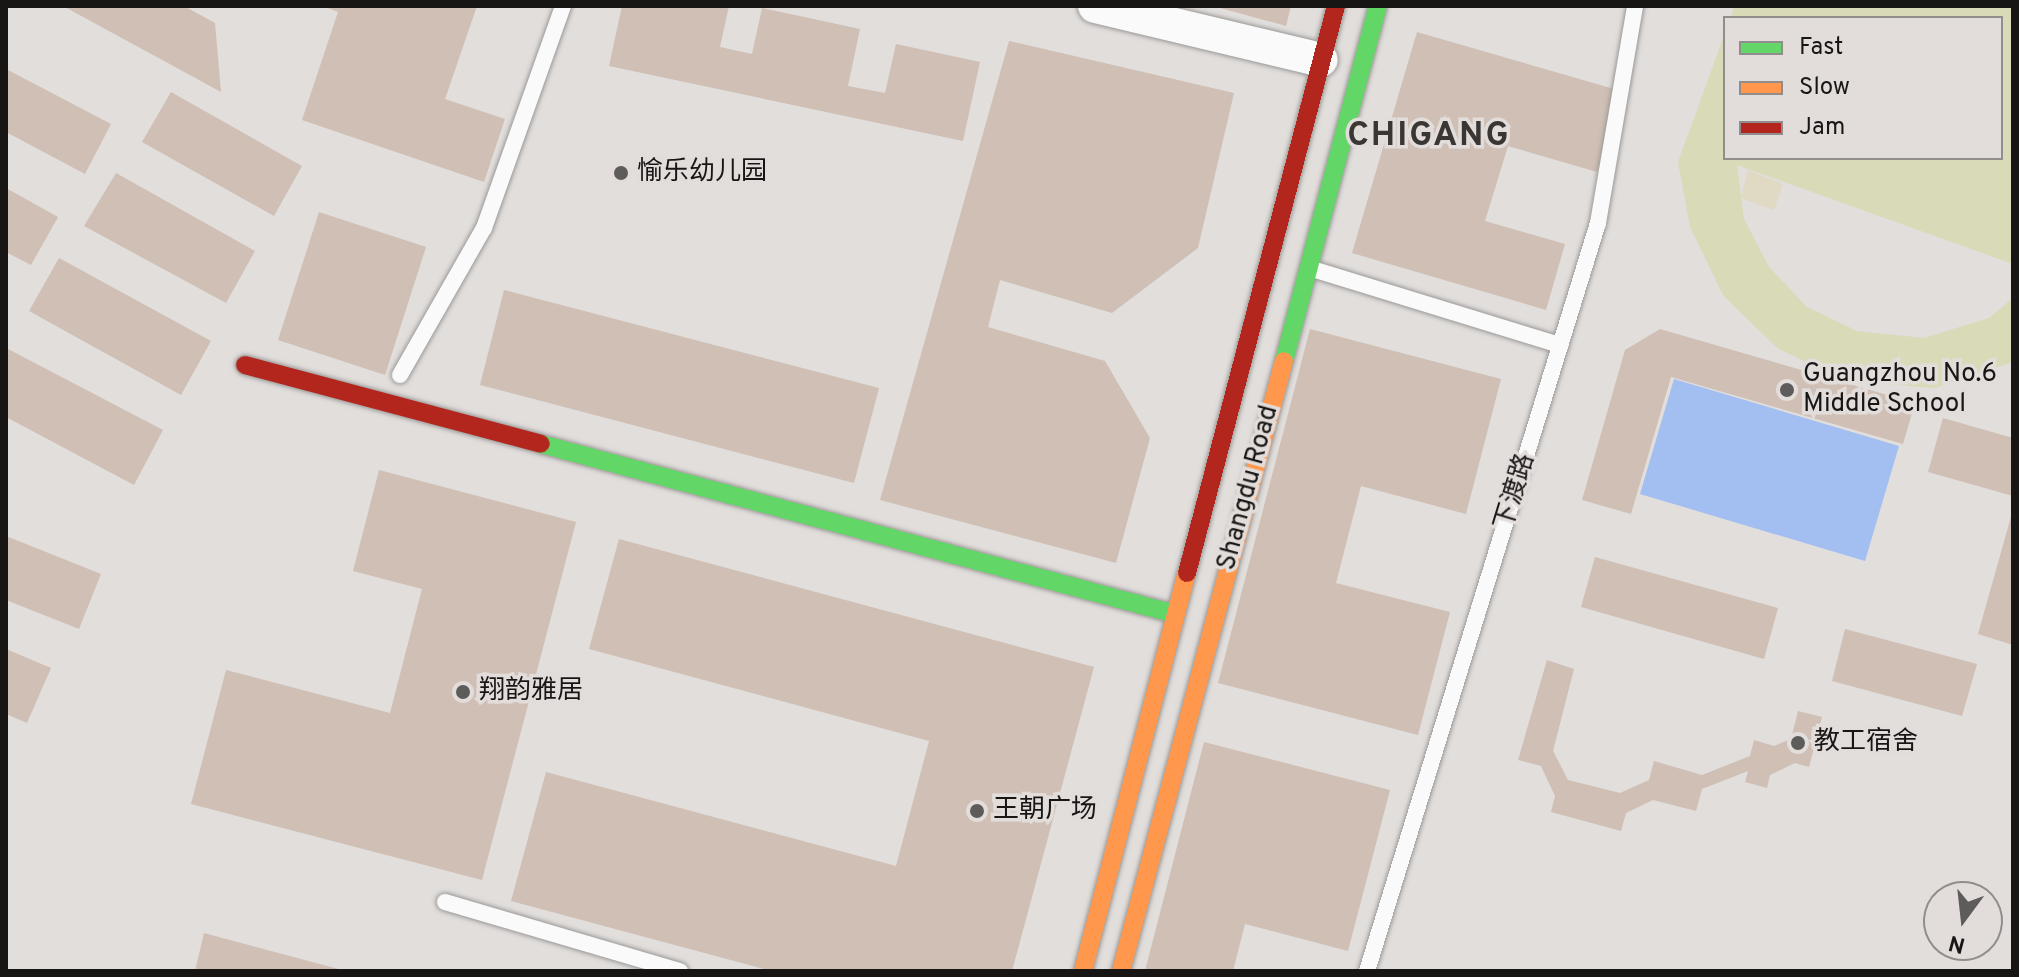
<!DOCTYPE html>
<meta charset="utf-8">
<style>
body{margin:0}
#map{position:relative;width:2019px;height:977px;overflow:hidden;background:#e1dedc;font-family:Overpass,"Noto Sans SC",sans-serif}
div>[style]{position:absolute}
.green>*{inset:0;background:#d8dab8}
.sand>*{inset:0;background:#e0d9c4}
.water>*{inset:0;background:#a3bef1}
.building>*{inset:0;background:#cfbfb4}
.roads{filter:drop-shadow(0 0 2px #9b9997) drop-shadow(0 0 2px #9b9997)}
.lane>*{height:16px;margin:-8px;padding:0 8px;transform-origin:8px;border-radius:8px;background:#fafafa}
.street>*{height:34px;margin:-17px;padding:0 17px;transform-origin:17px;border-radius:17px;background:#fafafa}
.fast>*{height:18px;margin:-9px;padding:0 9px;transform-origin:9px;border-radius:9px;background:#63d668}
.slow>*{height:18px;margin:-9px;padding:0 9px;transform-origin:9px;border-radius:9px;background:#ff974d}
.jam>*{height:18px;margin:-9px;padding:0 9px;transform-origin:9px;border-radius:9px;background:#b3261e}
.dots>*{width:22px;height:22px;translate:-50% -50%;box-sizing:border-box;border:4px solid #e2dddb;border-radius:50%}
span{translate:-50% -50%;white-space:nowrap;text-align:center;line-height:1.15;-webkit-text-stroke:7px #e2dddb;paint-order:stroke}
.poi-label{font-size:26px;color:#181615}
.left{translate:0 -50%;text-align:left}
.street-label{font-size:26px;color:#181615}
.district-label{font-size:34px;color:#3a3634;font-weight:700;letter-spacing:2px}
.frame{position:absolute;inset:0;border:8px solid #181615;pointer-events:none}
.legend{position:absolute;left:1723px;top:16px;width:280px;height:144px;box-sizing:border-box;background:#e2dddb;border:2px solid #918d8c;margin:0;padding:10px 14px;list-style:none;font-size:24px;color:#181615}
.legend li{display:flex;align-items:center;gap:16px;height:40px}
.legend b{width:40px;border:2px solid #918d8c}
.north{position:absolute;left:1923px;top:881px;width:80px;height:80px;box-sizing:border-box;background:#e2dddb;border:2px solid #918d8c;border-radius:50%;rotate:195deg;font-size:22px;font-weight:700;line-height:32px;text-align:center;color:#181615}
.north::after{content:'';display:block;margin:auto;width:28px;height:36px;background:#5e5c5b;clip-path:polygon(50% 0,100% 100%,50% 72%,0 100%)}
</style>
<div id="map">
<div class="green">
<i style="clip-path:polygon(1735px 6px,2013px 6px,2013px 264px,1737px 165px,1744px 219px,1769px 267px,1807px 307px,1857px 331px,1924px 338px,1989px 318px,2013px 298px,2013px 362px,1935px 388px,1845px 381px,1777px 348px,1723px 295px,1690px 227px,1678px 162px,1725px 33px,1725px 158px,2001px 158px,2001px 18px,1730px 18px)"></i>
</div>
<div class="sand">
<i style="clip-path:polygon(1748px 170px,1783px 184px,1774px 210px,1741px 198px)"></i>
</div>
<div class="water">
<i style="clip-path:polygon(1674px 379px,1899px 446px,1865px 561px,1640px 494px)"></i>
</div>
<div class="building">
<i style="clip-path:polygon(63px 6px,184px 6px,215px 23px,221px 92px)"></i>
<i style="clip-path:polygon(323px 6px,477px 6px,445px 99px,505px 119px,484px 182px,302px 120px,338px 12px)"></i>
<i style="clip-path:polygon(622px 6px,729px 6px,720px 47px,752px 54px,762px 8px,860px 29px,848px 86px,885px 93px,896px 44px,980px 62px,963px 141px,609px 66px)"></i>
<i style="clip-path:polygon(1213px 6px,1291px 6px,1286px 26px)"></i>
<i style="clip-path:polygon(1417px 32px,1621px 91px,1597px 172px,1508px 146px,1485px 221px,1565px 244px,1546px 310px,1352px 253px)"></i>
<i style="clip-path:polygon(1009px 41px,1234px 93px,1198px 248px,1112px 313px,1000px 280px,988px 327px,1105px 361px,1150px 438px,1116px 563px,880px 500px)"></i>
<i style="clip-path:polygon(6px 69px,111px 124px,85px 174px,6px 132px)"></i>
<i style="clip-path:polygon(171px 92px,302px 166px,274px 216px,142px 142px)"></i>
<i style="clip-path:polygon(116px 173px,255px 251px,226px 303px,84px 226px)"></i>
<i style="clip-path:polygon(6px 188px,58px 217px,31px 265px,6px 252px)"></i>
<i style="clip-path:polygon(319px 212px,426px 247px,385px 375px,278px 340px)"></i>
<i style="clip-path:polygon(59px 258px,211px 341px,181px 395px,29px 311px)"></i>
<i style="clip-path:polygon(504px 290px,879px 388px,854px 483px,480px 385px)"></i>
<i style="clip-path:polygon(1310px 329px,1501px 379px,1466px 514px,1361px 486px,1336px 583px,1450px 612px,1418px 735px,1218px 683px)"></i>
<i style="clip-path:polygon(1660px 329px,1915px 403px,1903px 444px,1671px 377px,1631px 514px,1582px 500px,1625px 350px)"></i>
<i style="clip-path:polygon(8px 349px,163px 430px,134px 485px,6px 417px)"></i>
<i style="clip-path:polygon(1943px 418px,2013px 438px,2013px 496px,1928px 472px)"></i>
<i style="clip-path:polygon(379px 470px,576px 522px,482px 880px,191px 804px,226px 670px,390px 713px,422px 589px,353px 571px)"></i>
<i style="clip-path:polygon(2012px 513px,2013px 513px,2013px 645px,1978px 634px)"></i>
<i style="clip-path:polygon(6px 536px,101px 574px,79px 629px,6px 600px)"></i>
<i style="clip-path:polygon(619px 539px,1094px 667px,1012px 971px,771px 971px,511px 901px,546px 772px,896px 866px,929px 741px,589px 649px)"></i>
<i style="clip-path:polygon(1595px 557px,1778px 608px,1764px 659px,1581px 607px)"></i>
<i style="clip-path:polygon(1845px 629px,1977px 664px,1962px 716px,1832px 681px)"></i>
<i style="clip-path:polygon(6px 649px,51px 668px,27px 723px,6px 714px)"></i>
<i style="clip-path:polygon(1547px 660px,1574px 669px,1553px 751px,1568px 780px,1620px 793px,1649px 780px,1654px 761px,1702px 775px,1750px 756px,1754px 740px,1774px 746px,1791px 739px,1798px 711px,1822px 717px,1809px 767px,1795px 763px,1770px 775px,1767px 788px,1745px 782px,1748px 771px,1702px 789px,1696px 811px,1653px 800px,1626px 813px,1621px 831px,1551px 812px,1555px 796px,1541px 766px,1518px 760px)"></i>
<i style="clip-path:polygon(1204px 742px,1390px 790px,1348px 951px,1245px 924px,1233px 971px,1145px 971px)"></i>
<i style="clip-path:polygon(204px 933px,342px 970px,342px 971px,195px 971px)"></i>
</div>
<div class="roads">
<div class="lane">
<i style="left:1309px;top:268px;width:263px;rotate:17.1deg"></i>
<i style="left:400px;top:375px;width:169px;rotate:-60.3deg"></i>
<i style="left:484px;top:228px;width:236px;rotate:-70.4deg"></i>
<i style="left:445px;top:902px;width:245px;rotate:16.4deg"></i>
<i style="left:1367px;top:971px;width:783px;rotate:-72.84deg"></i>
<i style="left:1598px;top:223px;width:220px;rotate:-80.3deg"></i>
</div>
<div class="street">
<i style="left:1095px;top:6px;width:232px;rotate:13.4deg"></i>
</div>
<div class="fast">
<i style="left:1284px;top:361px;width:367px;rotate:-75.2deg"></i>
<i style="left:541px;top:444px;width:656px;rotate:15.01deg"></i>
</div>
<div class="slow">
<i style="left:1083px;top:971px;width:411px;rotate:-75.4deg"></i>
<i style="left:1121px;top:971px;width:631px;rotate:-75.04deg"></i>
</div>
<div class="jam">
<i style="left:245px;top:365px;width:306px;rotate:14.9deg"></i>
<i style="left:1187px;top:573px;width:586px;rotate:-75.28deg"></i>
</div>
</div>
<div class="dots">
<i style="left:621px;top:173px;background:#5e5c5b"></i>
<i style="left:1787px;top:390px;background:#5e5c5b"></i>
<i style="left:463px;top:692px;background:#5e5c5b"></i>
<i style="left:1798px;top:743px;background:#5e5c5b"></i>
<i style="left:977px;top:811px;background:#5e5c5b"></i>
</div>
<div class="poi-label">
<span class="left" style="left:637px;top:173px">愉乐幼儿园</span>
<span class="left" style="left:1803px;top:390px">Guangzhou No.6<br>Middle School</span>
<span class="left" style="left:479px;top:692px">翔韵雅居</span>
<span class="left" style="left:1814px;top:743px">教工宿舍</span>
<span class="left" style="left:993px;top:811px">王朝广场</span>
</div>
<div class="street-label">
<span style="left:1249px;top:488px;rotate:-75deg">Shangdu Road</span>
<span style="left:1516px;top:492px;rotate:-73deg">下渡路</span>
</div>
<div class="district-label">
<span style="left:1429px;top:137px">CHIGANG</span>
</div>
<div class="frame"></div>
<ul class="legend">
<li><b style="height:10px;background:#63d668"></b>Fast</li>
<li><b style="height:10px;background:#ff974d"></b>Slow</li>
<li><b style="height:10px;background:#b3261e"></b>Jam</li>
</ul>
<div class="north">N</div>
</div>
